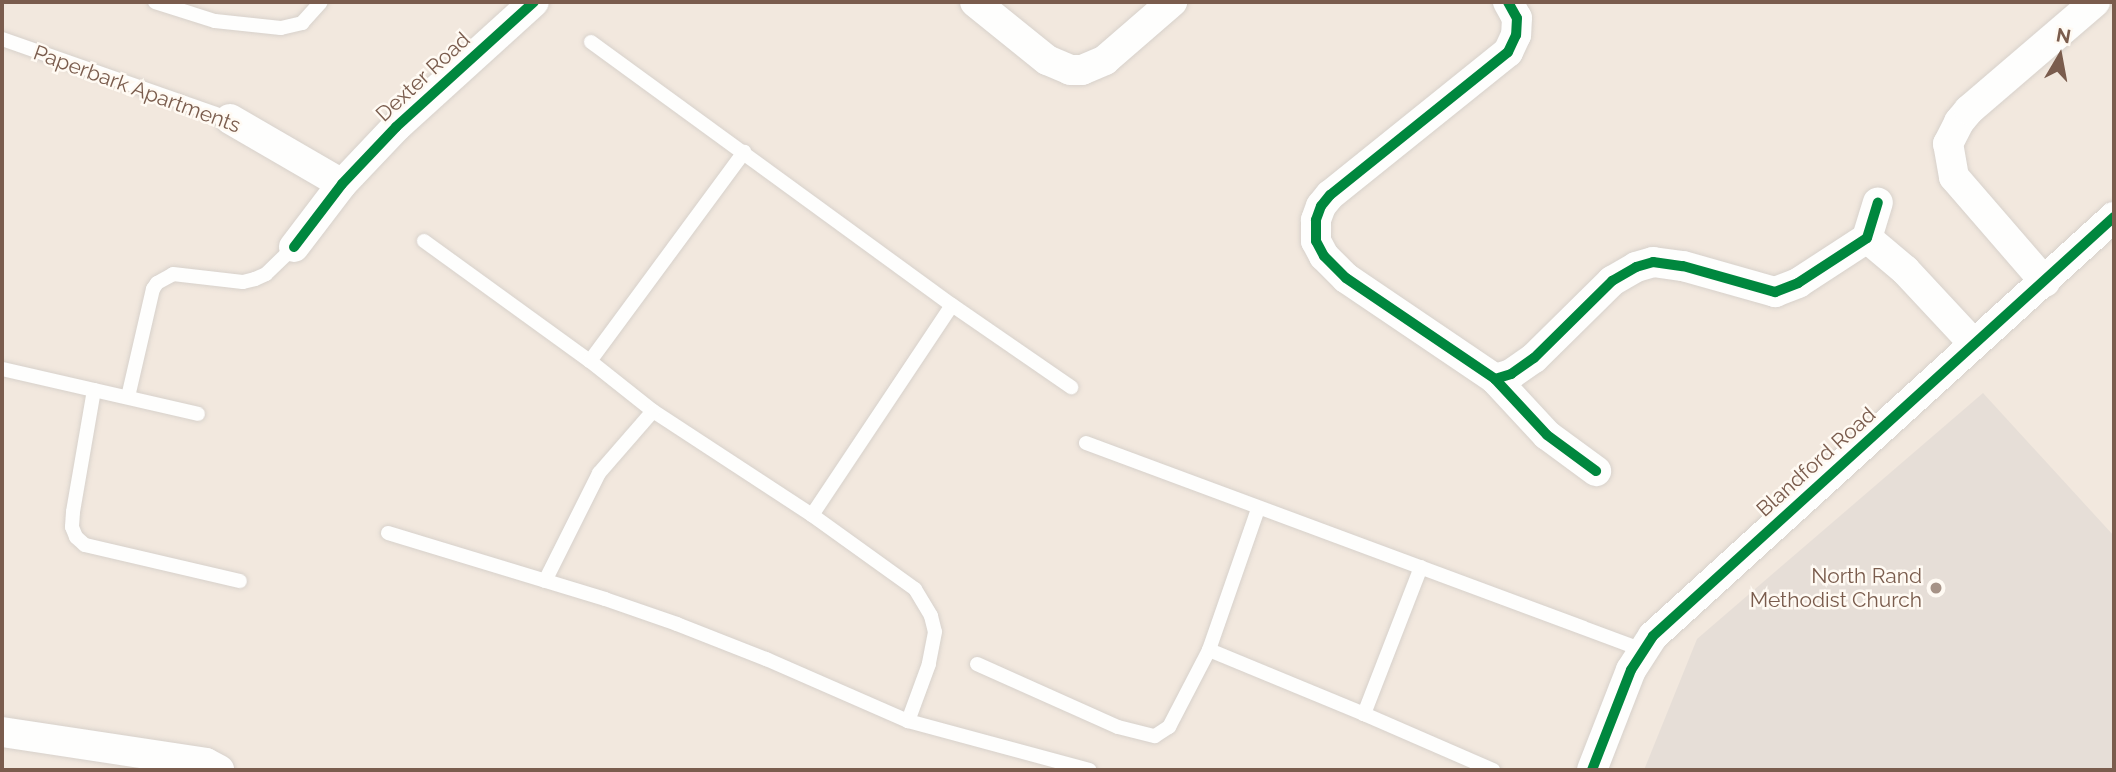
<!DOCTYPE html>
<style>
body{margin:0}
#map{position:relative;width:2116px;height:772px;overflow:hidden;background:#f9f5f0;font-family:Raleway,sans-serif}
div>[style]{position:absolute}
.residential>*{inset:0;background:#f2e8de}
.building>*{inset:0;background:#e6ded7}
.roads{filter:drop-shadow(0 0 2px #d7d1cb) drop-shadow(0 0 2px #d7d1cb)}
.service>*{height:14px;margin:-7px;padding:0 7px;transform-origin:7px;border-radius:7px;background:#fefefd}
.minor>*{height:30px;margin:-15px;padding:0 15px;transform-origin:15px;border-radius:15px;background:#fefefd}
.cycleway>*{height:10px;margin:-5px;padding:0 5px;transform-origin:5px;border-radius:5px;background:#00873e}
.dots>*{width:19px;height:19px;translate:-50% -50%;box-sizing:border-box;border:4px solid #fffaf3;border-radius:50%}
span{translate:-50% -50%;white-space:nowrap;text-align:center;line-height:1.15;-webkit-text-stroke:5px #fffaf3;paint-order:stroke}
.street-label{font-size:21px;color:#7a5c4d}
.poi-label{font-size:21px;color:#7a5c4d}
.right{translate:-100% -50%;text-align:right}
.frame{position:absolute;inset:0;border:4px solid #7a5c4d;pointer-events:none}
.north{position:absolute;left:2025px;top:21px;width:70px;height:70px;-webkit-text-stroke:5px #fffaf3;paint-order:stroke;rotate:10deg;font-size:19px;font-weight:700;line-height:28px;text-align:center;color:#7a5c4d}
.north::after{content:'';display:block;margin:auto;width:24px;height:32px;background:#7a5c4d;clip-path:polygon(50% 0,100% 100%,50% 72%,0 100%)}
</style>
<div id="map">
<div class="residential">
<i style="clip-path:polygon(2px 2px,2114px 2px,2114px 770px,2px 770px)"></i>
</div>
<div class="building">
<i style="clip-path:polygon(1983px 393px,2114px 536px,2114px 770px,1644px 770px,1697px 639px)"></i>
</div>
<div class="roads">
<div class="service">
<i style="left:155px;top:2px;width:63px;rotate:17.6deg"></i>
<i style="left:215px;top:21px;width:66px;rotate:6.1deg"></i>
<i style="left:281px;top:28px;width:22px;rotate:-13deg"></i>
<i style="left:302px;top:23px;width:28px;rotate:-48deg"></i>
<i style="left:2px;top:39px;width:242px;rotate:19.3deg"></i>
<i style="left:591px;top:42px;width:447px;rotate:36.1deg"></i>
<i style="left:952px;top:305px;width:145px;rotate:34.6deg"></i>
<i style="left:424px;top:241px;width:205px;rotate:35.9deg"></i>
<i style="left:590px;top:361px;width:80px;rotate:38.4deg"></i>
<i style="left:653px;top:411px;width:190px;rotate:33.2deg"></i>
<i style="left:812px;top:515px;width:127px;rotate:35.7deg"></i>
<i style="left:915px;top:589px;width:31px;rotate:59deg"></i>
<i style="left:931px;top:616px;width:16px;rotate:76deg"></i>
<i style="left:935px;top:632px;width:33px;rotate:101deg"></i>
<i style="left:929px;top:664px;width:61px;rotate:110.2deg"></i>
<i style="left:590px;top:361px;width:260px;rotate:-53.6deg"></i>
<i style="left:2px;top:369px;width:201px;rotate:12.9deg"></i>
<i style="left:94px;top:390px;width:124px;rotate:99.8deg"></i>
<i style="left:73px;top:512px;width:15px;rotate:94deg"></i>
<i style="left:72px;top:527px;width:11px;rotate:68deg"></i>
<i style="left:76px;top:537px;width:12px;rotate:42deg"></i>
<i style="left:85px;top:545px;width:159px;rotate:13.1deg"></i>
<i style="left:128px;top:397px;width:111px;rotate:-77deg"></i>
<i style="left:153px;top:289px;width:7px;rotate:-56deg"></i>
<i style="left:157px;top:283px;width:18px;rotate:-29deg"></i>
<i style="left:173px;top:274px;width:70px;rotate:6.5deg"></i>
<i style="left:243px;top:282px;width:12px;rotate:-14deg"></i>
<i style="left:255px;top:279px;width:12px;rotate:-24deg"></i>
<i style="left:266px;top:274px;width:39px;rotate:-44deg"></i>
<i style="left:1086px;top:443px;width:594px;rotate:20.39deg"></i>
<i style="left:1258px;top:509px;width:149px;rotate:109.2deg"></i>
<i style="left:1209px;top:650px;width:168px;rotate:22.4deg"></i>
<i style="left:812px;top:515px;width:252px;rotate:-56.3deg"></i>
<i style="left:388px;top:533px;width:227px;rotate:16.9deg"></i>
<i style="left:605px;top:599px;width:76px;rotate:19.1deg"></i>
<i style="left:677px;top:624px;width:96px;rotate:21.5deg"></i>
<i style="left:766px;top:659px;width:155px;rotate:23.6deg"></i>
<i style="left:908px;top:721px;width:188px;rotate:15.1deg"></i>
<i style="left:1421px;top:567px;width:158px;rotate:111.2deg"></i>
<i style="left:1364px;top:714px;width:141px;rotate:23.5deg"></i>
<i style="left:545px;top:581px;width:121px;rotate:-63.4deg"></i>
<i style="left:599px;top:473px;width:82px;rotate:-48.9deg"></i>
<i style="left:977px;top:664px;width:154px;rotate:24.1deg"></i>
<i style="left:1118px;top:727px;width:38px;rotate:14deg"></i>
<i style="left:1155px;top:736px;width:17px;rotate:-33deg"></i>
<i style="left:1169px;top:727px;width:87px;rotate:-62.5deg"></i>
</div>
<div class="minor">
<i style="left:975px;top:2px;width:92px;rotate:38.9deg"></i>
<i style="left:1047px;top:60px;width:25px;rotate:23deg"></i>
<i style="left:1070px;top:70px;width:12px"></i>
<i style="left:1082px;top:70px;width:25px;rotate:-23deg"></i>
<i style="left:1105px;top:60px;width:89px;rotate:-40.9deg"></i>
<i style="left:1508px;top:2px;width:18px;rotate:61deg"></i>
<i style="left:1517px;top:18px;width:17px;rotate:93deg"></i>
<i style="left:1516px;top:35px;width:19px;rotate:115deg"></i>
<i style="left:1508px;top:52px;width:228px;rotate:141.2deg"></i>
<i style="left:1330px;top:195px;width:14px;rotate:129deg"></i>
<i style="left:1321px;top:206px;width:15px;rotate:110deg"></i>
<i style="left:1316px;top:220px;width:21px;rotate:90deg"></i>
<i style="left:1316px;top:241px;width:17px;rotate:62deg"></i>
<i style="left:1324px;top:256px;width:31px;rotate:45deg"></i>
<i style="left:1346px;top:278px;width:180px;rotate:34.1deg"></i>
<i style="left:1495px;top:379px;width:76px;rotate:47.1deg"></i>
<i style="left:1547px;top:435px;width:61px;rotate:36.3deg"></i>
<i style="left:230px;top:119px;width:129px;rotate:30.1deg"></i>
<i style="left:1867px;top:238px;width:50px;rotate:40.1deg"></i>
<i style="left:1905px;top:270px;width:101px;rotate:47deg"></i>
<i style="left:294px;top:247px;width:79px;rotate:-52.7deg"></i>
<i style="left:342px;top:184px;width:79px;rotate:-46.5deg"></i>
<i style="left:396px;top:127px;width:186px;rotate:-42.2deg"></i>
<i style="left:2045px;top:282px;width:139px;rotate:-130.9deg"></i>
<i style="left:1954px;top:177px;width:34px;rotate:-100deg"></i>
<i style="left:1948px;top:144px;width:25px;rotate:-63deg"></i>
<i style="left:1959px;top:122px;width:16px;rotate:-50deg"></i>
<i style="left:1969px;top:110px;width:166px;rotate:-40.6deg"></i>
<i style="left:1495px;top:379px;width:17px;rotate:-17deg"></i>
<i style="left:1511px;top:374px;width:28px;rotate:-35deg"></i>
<i style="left:1534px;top:358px;width:110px;rotate:-44.6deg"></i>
<i style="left:1612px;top:281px;width:28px;rotate:-30deg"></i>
<i style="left:1636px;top:267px;width:18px;rotate:-16deg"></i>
<i style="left:1653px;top:262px;width:30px;rotate:8deg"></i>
<i style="left:1683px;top:266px;width:96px;rotate:15.8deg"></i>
<i style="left:1775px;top:292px;width:25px;rotate:-21deg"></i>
<i style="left:1798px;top:283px;width:82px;rotate:-33.1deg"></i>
<i style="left:1867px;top:238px;width:37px;rotate:-73deg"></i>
<i style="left:2px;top:732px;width:206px;rotate:8.6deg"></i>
<i style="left:206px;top:763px;width:15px;rotate:28deg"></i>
<i style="left:1592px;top:770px;width:107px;rotate:-68.7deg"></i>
<i style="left:1631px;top:670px;width:40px;rotate:-57.1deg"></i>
<i style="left:1653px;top:636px;width:623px;rotate:-42.27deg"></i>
</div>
</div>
<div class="cycleway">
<i style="left:1508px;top:2px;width:18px;rotate:61deg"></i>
<i style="left:1517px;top:18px;width:17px;rotate:93deg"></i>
<i style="left:1516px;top:35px;width:19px;rotate:115deg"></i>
<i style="left:1508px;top:52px;width:228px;rotate:141.2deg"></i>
<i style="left:1330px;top:195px;width:14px;rotate:129deg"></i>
<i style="left:1321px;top:206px;width:15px;rotate:110deg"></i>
<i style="left:1316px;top:220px;width:21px;rotate:90deg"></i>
<i style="left:1316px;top:241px;width:17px;rotate:62deg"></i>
<i style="left:1324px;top:256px;width:31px;rotate:45deg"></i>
<i style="left:1346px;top:278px;width:180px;rotate:34.1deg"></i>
<i style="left:1495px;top:379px;width:76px;rotate:47.1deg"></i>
<i style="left:1547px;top:435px;width:61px;rotate:36.3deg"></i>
<i style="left:294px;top:247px;width:79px;rotate:-52.7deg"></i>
<i style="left:342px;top:184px;width:79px;rotate:-46.5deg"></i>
<i style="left:396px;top:127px;width:186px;rotate:-42.2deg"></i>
<i style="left:1495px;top:379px;width:17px;rotate:-17deg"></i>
<i style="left:1511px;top:374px;width:28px;rotate:-35deg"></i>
<i style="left:1534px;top:358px;width:110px;rotate:-44.6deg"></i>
<i style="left:1612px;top:281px;width:28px;rotate:-30deg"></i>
<i style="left:1636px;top:267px;width:18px;rotate:-16deg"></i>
<i style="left:1653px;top:262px;width:30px;rotate:8deg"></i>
<i style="left:1683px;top:266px;width:96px;rotate:15.8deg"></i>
<i style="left:1775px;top:292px;width:25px;rotate:-21deg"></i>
<i style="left:1798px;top:283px;width:82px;rotate:-33.1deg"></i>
<i style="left:1867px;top:238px;width:37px;rotate:-73deg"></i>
<i style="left:1592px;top:770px;width:107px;rotate:-68.7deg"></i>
<i style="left:1631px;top:670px;width:40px;rotate:-57.1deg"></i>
<i style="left:1653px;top:636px;width:623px;rotate:-42.27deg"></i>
</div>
<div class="dots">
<i style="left:1936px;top:588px;background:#a69286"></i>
</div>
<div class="street-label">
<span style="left:423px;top:77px;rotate:-43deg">Dexter Road</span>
<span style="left:137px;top:89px;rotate:20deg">Paperbark Apartments</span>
<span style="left:1816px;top:462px;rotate:-42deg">Blandford Road</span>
</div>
<div class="poi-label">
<span class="right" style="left:1922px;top:588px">North Rand<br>Methodist Church</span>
</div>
<div class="frame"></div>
<div class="north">N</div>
</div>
